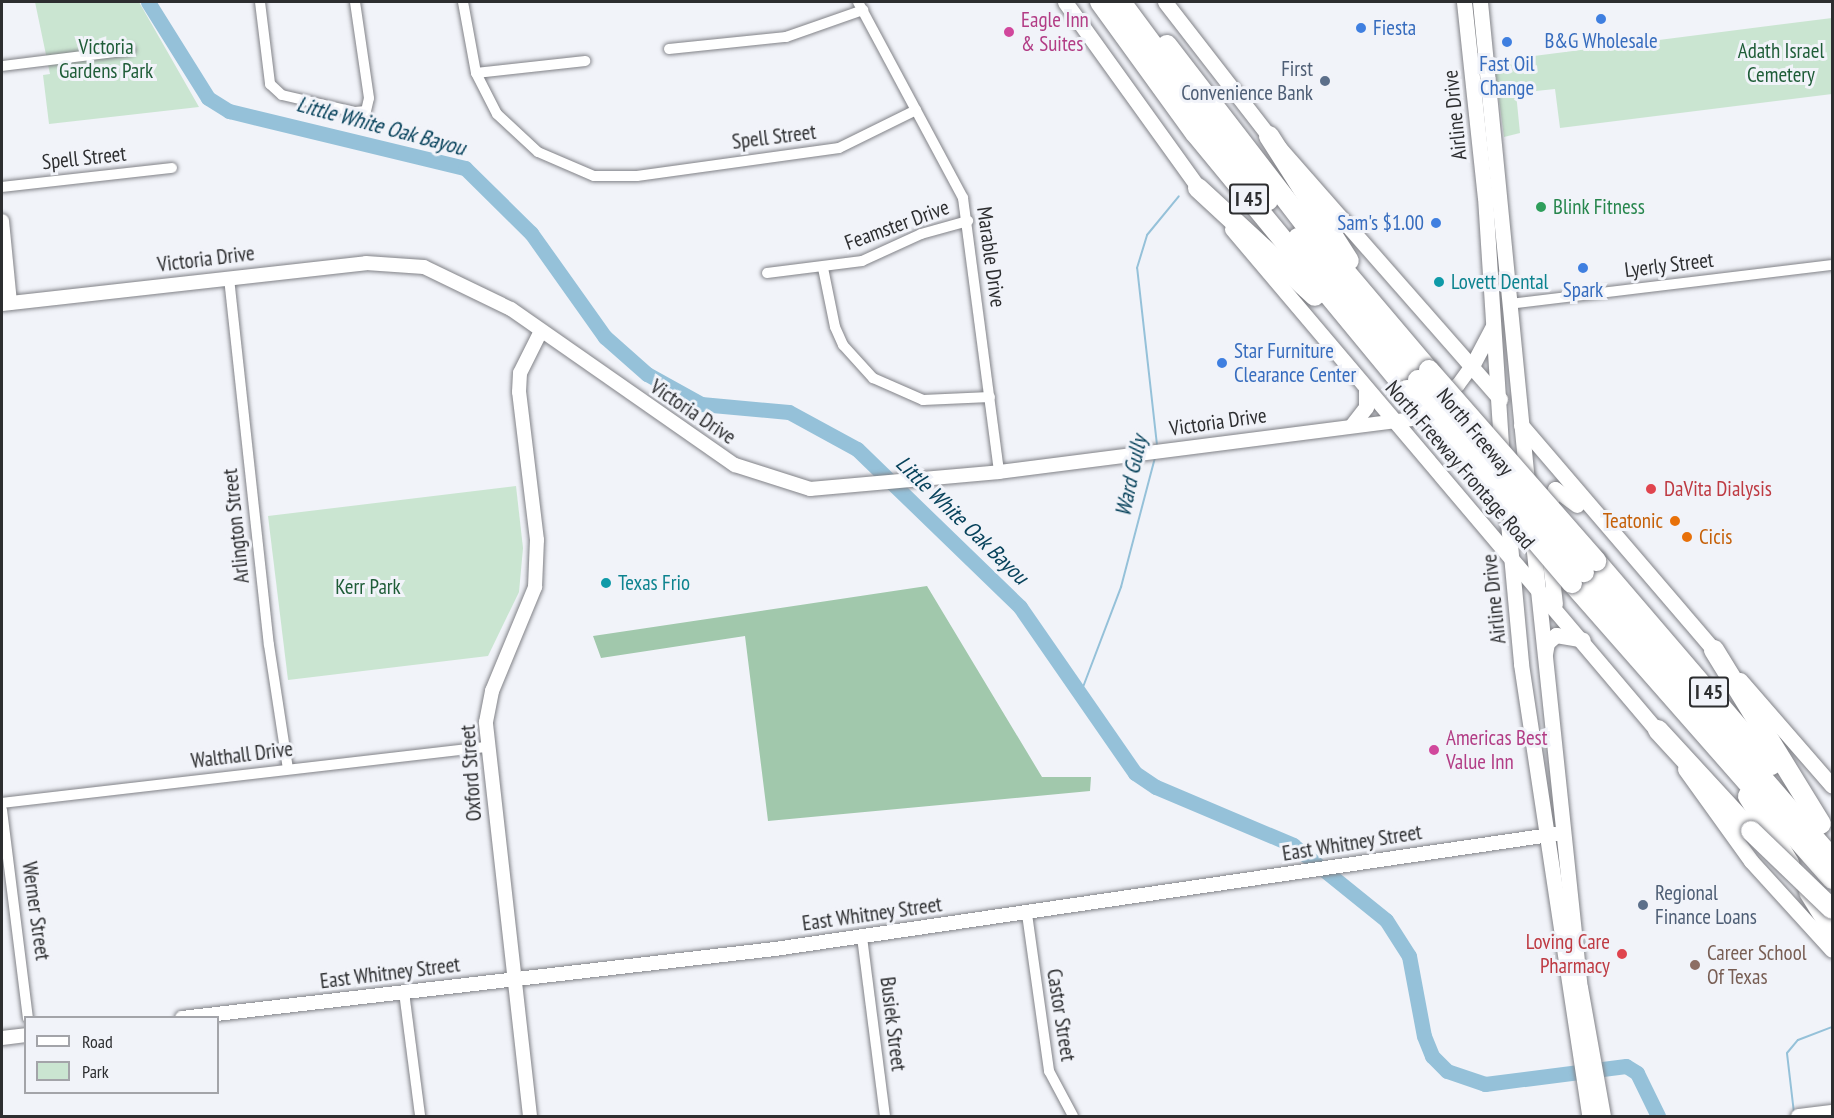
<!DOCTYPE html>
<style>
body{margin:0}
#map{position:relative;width:1834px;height:1118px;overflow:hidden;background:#f1f3f9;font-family:"PT Sans Narrow",sans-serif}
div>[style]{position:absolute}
.green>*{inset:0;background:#cae5d1}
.forest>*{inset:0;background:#a1c8ac}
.stream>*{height:2px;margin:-1px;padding:0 1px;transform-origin:1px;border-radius:1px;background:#95c1d9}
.river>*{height:15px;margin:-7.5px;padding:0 7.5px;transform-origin:7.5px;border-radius:7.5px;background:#95c1d9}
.roads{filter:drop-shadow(0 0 2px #818287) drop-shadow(0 0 2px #818287)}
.minor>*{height:10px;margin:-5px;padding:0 5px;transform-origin:5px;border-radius:5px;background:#fff}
.tertiary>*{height:14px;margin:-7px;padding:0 7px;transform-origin:7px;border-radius:7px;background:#fff}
.secondary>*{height:15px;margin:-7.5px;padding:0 7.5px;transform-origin:7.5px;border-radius:7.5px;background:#fff}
.motorway>*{height:20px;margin:-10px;padding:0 10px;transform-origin:10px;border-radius:10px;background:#fff}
.bridges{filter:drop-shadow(0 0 2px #818287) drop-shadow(0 0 2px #818287)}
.motorway-bridge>*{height:20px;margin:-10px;padding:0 10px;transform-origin:10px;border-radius:10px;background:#fff}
.dots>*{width:16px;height:16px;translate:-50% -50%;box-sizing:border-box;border:3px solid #f1f3f9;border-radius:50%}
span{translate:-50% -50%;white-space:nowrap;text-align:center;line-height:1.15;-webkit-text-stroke:6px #f1f3f9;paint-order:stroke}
.shield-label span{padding:2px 4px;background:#f1f3f9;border:2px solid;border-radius:4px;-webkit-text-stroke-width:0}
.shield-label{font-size:20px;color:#2d2e30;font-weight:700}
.hotel-label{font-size:21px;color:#b23c85}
.left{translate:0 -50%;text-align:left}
.shop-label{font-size:21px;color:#366cbe}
.right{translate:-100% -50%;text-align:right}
.park-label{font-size:21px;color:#1f5d38}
.service-label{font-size:21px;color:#4e5e75}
.street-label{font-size:21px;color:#2d2e30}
.leisure-label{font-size:21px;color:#27864d}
.culture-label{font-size:21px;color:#0d838f}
.health-label{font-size:21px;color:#be3a42}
.food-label{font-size:21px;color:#c56008}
.education-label{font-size:21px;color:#785e54}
.water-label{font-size:22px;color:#07425b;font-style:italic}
.frame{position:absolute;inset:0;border:3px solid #2d2e30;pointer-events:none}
.legend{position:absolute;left:24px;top:1016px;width:195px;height:78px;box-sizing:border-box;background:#f1f3f9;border:2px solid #a3a4a9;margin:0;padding:8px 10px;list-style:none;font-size:18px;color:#2d2e30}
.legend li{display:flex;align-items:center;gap:12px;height:30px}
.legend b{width:30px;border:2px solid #a3a4a9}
</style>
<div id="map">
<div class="green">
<i style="clip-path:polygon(35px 2px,139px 2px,199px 107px,49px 124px,43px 75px,50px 74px)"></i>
<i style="clip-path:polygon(1832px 18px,1832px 94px,1560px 128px,1555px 89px,1516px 93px,1520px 133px,1504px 137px,1494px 61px)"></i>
<i style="clip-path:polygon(516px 486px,523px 548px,519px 592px,488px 656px,288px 680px,268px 516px)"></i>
</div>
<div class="forest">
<i style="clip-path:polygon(927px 586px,1042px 777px,1091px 777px,1090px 791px,768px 821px,745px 636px,601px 658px,593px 636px)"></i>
</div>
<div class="stream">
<i style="left:1157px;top:445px;width:178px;rotate:-96.4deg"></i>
<i style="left:1137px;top:268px;width:34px;rotate:-73deg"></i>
<i style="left:1147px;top:235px;width:50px;rotate:-50.6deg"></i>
<i style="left:1080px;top:695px;width:116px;rotate:-69.2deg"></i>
<i style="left:1121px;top:587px;width:134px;rotate:-75.3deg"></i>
<i style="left:1794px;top:1113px;width:60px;rotate:-96.7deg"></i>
<i style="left:1787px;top:1053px;width:17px;rotate:-50deg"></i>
<i style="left:1798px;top:1040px;width:36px;rotate:-21deg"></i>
</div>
<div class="river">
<i style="left:148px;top:2px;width:113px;rotate:58deg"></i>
<i style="left:208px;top:98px;width:25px;rotate:32deg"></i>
<i style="left:229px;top:111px;width:243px;rotate:13.6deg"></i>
<i style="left:465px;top:168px;width:93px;rotate:44.6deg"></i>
<i style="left:531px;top:233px;width:128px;rotate:54.6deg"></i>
<i style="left:605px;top:337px;width:56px;rotate:41.4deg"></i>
<i style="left:647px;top:374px;width:62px;rotate:29.1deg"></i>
<i style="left:701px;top:404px;width:88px;rotate:5.2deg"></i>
<i style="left:789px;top:412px;width:77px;rotate:28.6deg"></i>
<i style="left:857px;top:449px;width:227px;rotate:44.1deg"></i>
<i style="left:1020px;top:607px;width:202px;rotate:55.3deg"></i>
<i style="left:1135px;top:773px;width:25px;rotate:34deg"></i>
<i style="left:1156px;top:787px;width:149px;rotate:22.9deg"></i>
<i style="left:1293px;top:845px;width:119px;rotate:38.9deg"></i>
<i style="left:1386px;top:920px;width:43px;rotate:57.4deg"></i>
<i style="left:1409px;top:956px;width:81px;rotate:79.4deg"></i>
<i style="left:1424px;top:1036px;width:22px;rotate:68deg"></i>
<i style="left:1432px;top:1056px;width:21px;rotate:45deg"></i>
<i style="left:1447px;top:1071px;width:40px;rotate:18.9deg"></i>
<i style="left:1485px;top:1084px;width:142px;rotate:-7.3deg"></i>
<i style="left:1626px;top:1066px;width:13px;rotate:32deg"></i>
<i style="left:1637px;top:1073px;width:48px;rotate:64deg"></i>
</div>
<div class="roads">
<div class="minor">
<i style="left:260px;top:2px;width:83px;rotate:83deg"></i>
<i style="left:270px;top:84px;width:16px;rotate:43deg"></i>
<i style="left:282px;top:95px;width:75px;rotate:13.1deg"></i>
<i style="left:355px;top:112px;width:11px;rotate:-5deg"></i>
<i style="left:366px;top:111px;width:13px;rotate:-77deg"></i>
<i style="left:369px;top:98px;width:97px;rotate:-98.3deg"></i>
<i style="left:463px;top:2px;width:72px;rotate:79.6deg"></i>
<i style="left:476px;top:73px;width:46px;rotate:62.9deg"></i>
<i style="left:497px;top:114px;width:56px;rotate:42.8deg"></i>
<i style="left:538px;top:152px;width:61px;rotate:23.2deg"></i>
<i style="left:594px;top:176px;width:43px"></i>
<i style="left:637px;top:176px;width:204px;rotate:-7.9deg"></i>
<i style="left:839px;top:148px;width:86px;rotate:-26.3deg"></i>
<i style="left:858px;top:2px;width:222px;rotate:61.8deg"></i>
<i style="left:963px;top:198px;width:276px;rotate:82.5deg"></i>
<i style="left:669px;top:49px;width:118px;rotate:-5.9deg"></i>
<i style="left:786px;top:37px;width:82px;rotate:-19.3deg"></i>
<i style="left:2px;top:66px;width:129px;rotate:-7.1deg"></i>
<i style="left:476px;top:73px;width:110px;rotate:-6.3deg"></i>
<i style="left:2px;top:187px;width:171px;rotate:-6.4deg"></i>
<i style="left:823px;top:268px;width:60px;rotate:78.5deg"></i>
<i style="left:835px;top:327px;width:20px;rotate:66deg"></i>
<i style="left:843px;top:345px;width:45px;rotate:47.7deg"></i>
<i style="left:873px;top:378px;width:55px;rotate:23.7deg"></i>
<i style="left:923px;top:400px;width:67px;rotate:-2.6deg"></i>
<i style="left:767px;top:273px;width:96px;rotate:-7.2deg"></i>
<i style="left:862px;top:261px;width:65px;rotate:-24.6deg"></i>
<i style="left:921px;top:234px;width:49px;rotate:-15.5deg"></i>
<i style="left:229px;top:278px;width:369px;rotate:83.8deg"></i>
<i style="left:269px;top:645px;width:125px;rotate:81.3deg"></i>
<i style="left:1509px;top:304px;width:325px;rotate:-6.9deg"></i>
<i style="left:2px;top:803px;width:488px;rotate:-6.6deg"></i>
<i style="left:2px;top:810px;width:210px;rotate:82.9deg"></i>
<i style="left:1027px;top:914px;width:159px;rotate:82deg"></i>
<i style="left:1049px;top:1071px;width:51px;rotate:61.9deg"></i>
<i style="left:862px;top:937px;width:180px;rotate:82.7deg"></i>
<i style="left:404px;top:992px;width:125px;rotate:82.6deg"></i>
</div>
<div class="tertiary">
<i style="left:2px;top:221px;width:82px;rotate:84.4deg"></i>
<i style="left:2px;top:304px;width:366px;rotate:-6.4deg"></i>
<i style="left:366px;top:263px;width:58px;rotate:3.9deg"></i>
<i style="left:424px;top:267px;width:97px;rotate:25.8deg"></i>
<i style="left:511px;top:309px;width:273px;rotate:34.9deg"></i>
<i style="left:735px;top:465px;width:79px;rotate:17.7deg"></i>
<i style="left:810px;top:489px;width:190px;rotate:-5.1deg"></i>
<i style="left:999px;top:472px;width:415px;rotate:-7.3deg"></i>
<i style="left:1411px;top:419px;width:58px;rotate:-35.9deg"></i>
<i style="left:1458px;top:385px;width:24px;rotate:-54deg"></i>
<i style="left:182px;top:1018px;width:597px;rotate:-6.64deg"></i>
<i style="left:775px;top:949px;width:790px;rotate:-8.37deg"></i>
<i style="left:2px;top:1038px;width:24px;rotate:-7deg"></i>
<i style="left:530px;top:1116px;width:396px;rotate:-96.4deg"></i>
<i style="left:486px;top:722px;width:32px;rotate:-79deg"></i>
<i style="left:492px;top:691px;width:113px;rotate:-67.5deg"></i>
<i style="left:535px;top:587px;width:47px;rotate:-87.6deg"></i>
<i style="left:537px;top:540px;width:149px;rotate:-96.9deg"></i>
<i style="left:519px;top:392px;width:19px;rotate:-87deg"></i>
<i style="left:520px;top:373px;width:47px;rotate:-63.4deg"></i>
</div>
<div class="secondary">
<i style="left:1065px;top:2px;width:240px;rotate:54.3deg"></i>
<i style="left:1165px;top:2px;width:170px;rotate:52.2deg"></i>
<i style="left:1269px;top:136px;width:350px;rotate:48.7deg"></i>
<i style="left:1464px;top:2px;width:196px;rotate:83.9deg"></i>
<i style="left:1485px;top:197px;width:261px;rotate:86.3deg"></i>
<i style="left:1480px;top:2px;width:485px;rotate:84.4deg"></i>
<i style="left:1232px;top:229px;width:668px;rotate:49.73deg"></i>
<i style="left:1472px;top:366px;width:45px;rotate:-62.3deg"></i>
<i style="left:1352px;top:425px;width:23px;rotate:-52deg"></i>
<i style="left:1366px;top:407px;width:18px;rotate:-90deg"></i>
<i style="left:1521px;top:425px;width:306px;rotate:49.4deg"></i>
<i style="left:1506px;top:501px;width:164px;rotate:84.7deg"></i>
<i style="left:1521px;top:664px;width:457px;rotate:81.4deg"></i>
<i style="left:1547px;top:511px;width:23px;rotate:-70deg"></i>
<i style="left:1555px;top:489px;width:27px;rotate:36deg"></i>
<i style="left:1532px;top:533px;width:457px;rotate:84deg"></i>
<i style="left:1580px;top:987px;width:131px;rotate:79.9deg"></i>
<i style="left:1549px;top:553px;width:51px;rotate:83.3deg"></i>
<i style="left:1545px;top:654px;width:11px;rotate:-80deg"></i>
<i style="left:1547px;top:643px;width:12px;rotate:-42deg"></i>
<i style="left:1556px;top:635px;width:27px;rotate:10deg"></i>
<i style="left:1740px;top:680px;width:140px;rotate:49deg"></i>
<i style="left:1685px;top:769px;width:113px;rotate:54.3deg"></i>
<i style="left:1751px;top:861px;width:120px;rotate:47.7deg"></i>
<i style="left:1798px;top:1116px;width:34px;rotate:-7deg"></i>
</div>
<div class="motorway">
<i style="left:1100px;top:2px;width:162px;rotate:54.1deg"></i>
<i style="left:1195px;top:133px;width:333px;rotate:50.5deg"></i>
<i style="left:1121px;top:2px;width:247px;rotate:53.5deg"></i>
<i style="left:1167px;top:45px;width:226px;rotate:52.4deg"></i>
<i style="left:1305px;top:224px;width:192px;rotate:49.7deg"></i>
<i style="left:1269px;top:136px;width:148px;rotate:57.4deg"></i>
<i style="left:1198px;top:188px;width:159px;rotate:42.7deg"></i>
<i style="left:1298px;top:238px;width:186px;rotate:49.8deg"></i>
<i style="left:1596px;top:561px;width:269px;rotate:49.4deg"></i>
<i style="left:1584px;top:572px;width:379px;rotate:49.1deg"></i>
<i style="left:1572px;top:583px;width:394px;rotate:48.7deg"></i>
<i style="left:1714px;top:650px;width:204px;rotate:58.4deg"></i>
<i style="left:1658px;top:730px;width:137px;rotate:47.4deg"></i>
<i style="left:1748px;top:796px;width:79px;rotate:58.5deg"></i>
<i style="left:1809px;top:892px;width:44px;rotate:58.1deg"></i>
</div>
</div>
<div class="bridges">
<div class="motorway-bridge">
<i style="left:1429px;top:370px;width:254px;rotate:48.8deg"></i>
<i style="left:1418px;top:380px;width:254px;rotate:49.2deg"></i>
<i style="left:1407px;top:390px;width:254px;rotate:49.5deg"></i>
<i style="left:1751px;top:831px;width:112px;rotate:43.9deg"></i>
</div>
</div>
<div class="dots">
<i style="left:1601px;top:19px;background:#3f7fe0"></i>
<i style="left:1361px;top:28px;background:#3f7fe0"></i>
<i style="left:1009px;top:32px;background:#d1479c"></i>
<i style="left:1507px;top:42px;background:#3f7fe0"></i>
<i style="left:1325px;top:81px;background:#5c6f8a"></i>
<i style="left:1541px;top:207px;background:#2e9e5b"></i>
<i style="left:1436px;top:223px;background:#3f7fe0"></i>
<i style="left:1583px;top:268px;background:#3f7fe0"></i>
<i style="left:1439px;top:282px;background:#0f9aa8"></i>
<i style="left:1222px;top:363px;background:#3f7fe0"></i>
<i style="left:1651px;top:489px;background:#e0444e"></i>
<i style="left:1675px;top:521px;background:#e8710a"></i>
<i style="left:1687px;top:537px;background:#e8710a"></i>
<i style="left:606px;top:583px;background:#0f9aa8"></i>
<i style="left:1434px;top:750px;background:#d1479c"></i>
<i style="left:1643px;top:905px;background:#5c6f8a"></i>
<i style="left:1622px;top:954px;background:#e0444e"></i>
<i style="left:1695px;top:965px;background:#8d6e63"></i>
</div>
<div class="shield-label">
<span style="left:1249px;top:199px">I 45</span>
<span style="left:1709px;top:692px">I 45</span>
</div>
<div class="hotel-label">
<span class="left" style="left:1021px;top:32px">Eagle Inn<br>&amp; Suites</span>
<span class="left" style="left:1446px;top:750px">Americas Best<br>Value Inn</span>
</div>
<div class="shop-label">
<span class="left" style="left:1373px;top:28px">Fiesta</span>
<span style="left:1601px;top:41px">B&amp;G Wholesale</span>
<span style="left:1507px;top:76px">Fast Oil<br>Change</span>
<span class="right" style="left:1424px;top:223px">Sam's $1.00</span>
<span style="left:1583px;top:290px">Spark</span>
<span class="left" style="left:1234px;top:363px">Star Furniture<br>Clearance Center</span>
</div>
<div class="park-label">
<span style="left:106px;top:59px">Victoria<br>Gardens Park</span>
<span style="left:1781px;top:63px">Adath Israel<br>Cemetery</span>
<span style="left:368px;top:587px">Kerr Park</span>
</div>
<div class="service-label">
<span class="right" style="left:1313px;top:81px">First<br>Convenience Bank</span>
<span class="left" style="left:1655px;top:905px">Regional<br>Finance Loans</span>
</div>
<div class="street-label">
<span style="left:1455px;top:115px;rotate:-96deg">Airline Drive</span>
<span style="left:774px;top:137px;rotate:-7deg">Spell Street</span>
<span style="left:84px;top:158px;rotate:-6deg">Spell Street</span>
<span style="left:897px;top:225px;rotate:-20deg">Feamster Drive</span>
<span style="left:991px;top:257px;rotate:82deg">Marable Drive</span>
<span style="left:206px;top:259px;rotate:-7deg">Victoria Drive</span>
<span style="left:1669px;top:265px;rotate:-7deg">Lyerly Street</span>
<span style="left:693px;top:412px;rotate:34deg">Victoria Drive</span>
<span style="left:1218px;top:422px;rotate:-8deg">Victoria Drive</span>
<span style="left:1475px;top:432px;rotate:50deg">North Freeway</span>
<span style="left:1460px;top:465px;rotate:49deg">North Freeway Frontage Road</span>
<span style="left:236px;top:526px;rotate:-96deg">Arlington Street</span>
<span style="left:1494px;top:599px;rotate:-96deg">Airline Drive</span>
<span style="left:242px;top:755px;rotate:-7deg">Walthall Drive</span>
<span style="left:471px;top:773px;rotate:-94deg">Oxford Street</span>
<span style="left:1352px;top:843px;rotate:-9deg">East Whitney Street</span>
<span style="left:36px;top:911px;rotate:82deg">Werner Street</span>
<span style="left:872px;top:914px;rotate:-8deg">East Whitney Street</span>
<span style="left:390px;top:973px;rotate:-7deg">East Whitney Street</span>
<span style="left:1061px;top:1015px;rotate:81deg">Castor Street</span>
<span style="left:893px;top:1024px;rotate:83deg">Busiek Street</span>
</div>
<div class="leisure-label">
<span class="left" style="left:1553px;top:207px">Blink Fitness</span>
</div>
<div class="culture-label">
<span class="left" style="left:1451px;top:282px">Lovett Dental</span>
<span class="left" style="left:618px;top:583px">Texas Frio</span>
</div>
<div class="health-label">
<span class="left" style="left:1664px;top:489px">DaVita Dialysis</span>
<span class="right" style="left:1610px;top:954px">Loving Care<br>Pharmacy</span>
</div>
<div class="food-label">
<span class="right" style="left:1663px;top:521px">Teatonic</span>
<span class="left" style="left:1699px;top:537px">Cicis</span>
</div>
<div class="education-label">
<span class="left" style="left:1707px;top:965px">Career School<br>Of Texas</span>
</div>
<div class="water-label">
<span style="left:381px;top:126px;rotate:15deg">Little White Oak Bayou</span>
<span style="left:1131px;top:476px;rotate:-78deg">Ward Gully</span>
<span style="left:962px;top:520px;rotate:44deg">Little White Oak Bayou</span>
</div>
<div class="frame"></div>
<ul class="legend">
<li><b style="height:8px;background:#fff"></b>Road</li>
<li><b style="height:16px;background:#cae5d1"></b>Park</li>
</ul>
</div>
